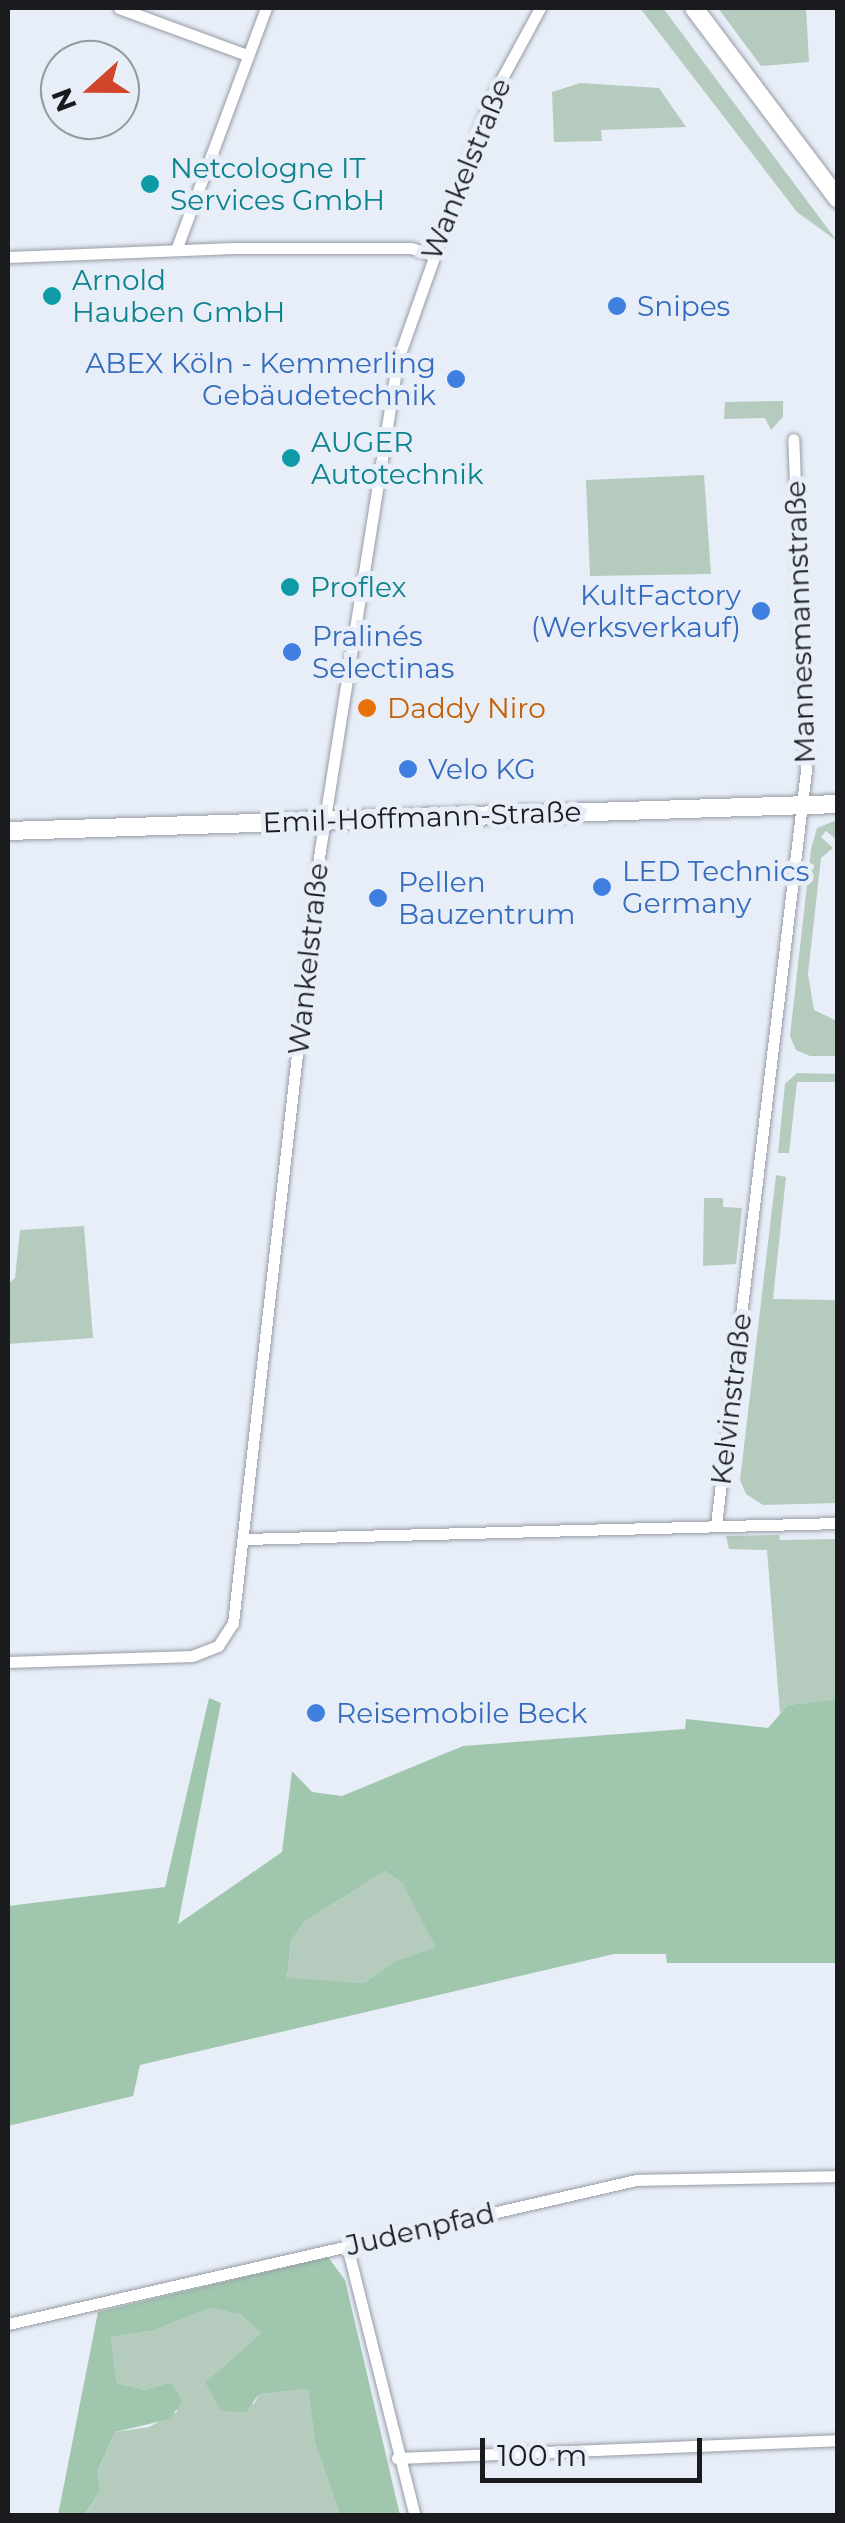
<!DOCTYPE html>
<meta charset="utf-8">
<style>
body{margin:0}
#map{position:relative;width:845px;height:2523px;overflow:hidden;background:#e8eef8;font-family:Montserrat,sans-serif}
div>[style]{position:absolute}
.green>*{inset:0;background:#b5cbbd}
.forest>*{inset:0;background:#a0c6ae}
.roads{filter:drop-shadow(0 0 2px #969ba4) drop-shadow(0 0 2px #969ba4)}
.street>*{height:11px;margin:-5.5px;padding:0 5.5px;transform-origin:5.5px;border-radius:5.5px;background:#fff}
.secondary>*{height:18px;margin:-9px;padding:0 9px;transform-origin:9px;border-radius:9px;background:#fff}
.dots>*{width:28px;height:28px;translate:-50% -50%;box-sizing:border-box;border:5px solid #e8eef8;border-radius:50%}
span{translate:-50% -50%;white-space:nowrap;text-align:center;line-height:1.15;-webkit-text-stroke:10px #e8eef8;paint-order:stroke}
.culture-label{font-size:28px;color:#0d838f}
.left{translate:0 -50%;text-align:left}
.street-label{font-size:28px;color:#191b1e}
.shop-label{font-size:28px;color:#366cbe}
.right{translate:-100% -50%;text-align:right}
.food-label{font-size:28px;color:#c56008}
.frame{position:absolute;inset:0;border:10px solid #191b1e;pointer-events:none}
.north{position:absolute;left:40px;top:40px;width:100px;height:100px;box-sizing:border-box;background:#e8eef8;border:2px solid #959aa1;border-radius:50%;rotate:249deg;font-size:28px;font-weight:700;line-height:40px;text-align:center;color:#191b1e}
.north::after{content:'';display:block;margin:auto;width:35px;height:45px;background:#d1462b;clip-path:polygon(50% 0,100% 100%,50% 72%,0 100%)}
.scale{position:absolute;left:480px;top:2438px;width:222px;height:45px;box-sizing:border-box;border:5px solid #191b1e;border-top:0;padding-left:12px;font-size:30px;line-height:35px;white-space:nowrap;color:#191b1e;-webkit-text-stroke:8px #e8eef8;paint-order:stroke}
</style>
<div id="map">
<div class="green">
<i style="clip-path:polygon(640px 8px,663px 8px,837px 241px,797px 212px)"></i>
<i style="clip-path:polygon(718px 8px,806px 8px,809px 62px,761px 66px)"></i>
<i style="clip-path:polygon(580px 83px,659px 88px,686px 127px,601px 130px,602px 141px,554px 142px,552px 92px)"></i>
<i style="clip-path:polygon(783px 401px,783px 417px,771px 430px,765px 418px,724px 419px,725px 402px)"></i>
<i style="clip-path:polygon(704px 475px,711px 574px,590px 576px,586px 480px)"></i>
<i style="clip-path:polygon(837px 820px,837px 840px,826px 831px,821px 837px,833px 848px,821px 858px,808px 974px,814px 1010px,837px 1021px,837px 1056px,810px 1056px,796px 1050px,790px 1036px,811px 849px,817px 828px)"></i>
<i style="clip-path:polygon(797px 1073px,837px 1074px,837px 1082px,797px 1082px,789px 1153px,778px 1153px,785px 1084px)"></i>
<i style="clip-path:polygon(776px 1175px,786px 1177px,773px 1299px,837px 1300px,837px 1503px,763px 1505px,746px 1494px,740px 1480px)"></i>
<i style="clip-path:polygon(704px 1198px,723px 1198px,723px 1207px,742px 1208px,736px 1264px,703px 1266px)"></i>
<i style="clip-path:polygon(84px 1226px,93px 1338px,8px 1344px,8px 1284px,15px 1278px,20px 1230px)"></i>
<i style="clip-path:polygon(779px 1535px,780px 1540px,837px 1539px,837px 1699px,788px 1705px,780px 1714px,767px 1550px,729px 1549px,726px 1536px)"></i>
<i style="clip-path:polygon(385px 1871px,402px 1883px,437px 1947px,397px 1960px,364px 1983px,287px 1979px,291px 1941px,304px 1922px)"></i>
<i style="clip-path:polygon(211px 2308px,241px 2315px,261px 2333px,205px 2382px,254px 2404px,259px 2394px,308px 2389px,315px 2443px,340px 2515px,85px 2516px,100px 2491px,98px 2472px,115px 2432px,149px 2427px,177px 2412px,171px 2382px,145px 2390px,117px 2383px,111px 2337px,152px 2331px)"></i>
</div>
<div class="forest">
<i style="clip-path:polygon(evenodd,209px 1698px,221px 1703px,178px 1924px,282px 1852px,292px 1771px,312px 1792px,342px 1796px,463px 1746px,685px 1729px,686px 1719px,768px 1728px,788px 1705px,837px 1699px,837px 1963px,667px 1963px,666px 1954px,614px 1954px,140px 2065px,133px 2096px,8px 2126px,8px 1906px,165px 1887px,209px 1698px,385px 1871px,402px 1883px,436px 1947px,397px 1960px,364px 1983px,287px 1978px,291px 1941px,304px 1922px,385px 1871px)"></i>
<i style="clip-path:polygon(328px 2257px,345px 2280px,400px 2515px,340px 2515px,315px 2443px,308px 2389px,259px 2394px,246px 2412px,221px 2411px,205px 2382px,261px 2333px,241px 2315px,211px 2308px,152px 2331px,111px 2337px,117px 2383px,145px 2390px,171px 2382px,182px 2401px,170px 2419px,115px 2432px,98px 2471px,100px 2491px,85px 2515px,58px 2515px,98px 2312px)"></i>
</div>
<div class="roads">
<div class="street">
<i style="left:119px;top:8px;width:136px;rotate:20.2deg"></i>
<i style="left:176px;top:250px;width:258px;rotate:-69.6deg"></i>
<i style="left:8px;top:257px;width:226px;rotate:-2.3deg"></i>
<i style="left:234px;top:248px;width:177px"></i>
<i style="left:411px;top:248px;width:20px;rotate:18deg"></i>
<i style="left:716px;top:1525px;width:760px;rotate:-83.2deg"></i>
<i style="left:806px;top:770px;width:331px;rotate:-92.2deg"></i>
<i style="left:244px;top:1539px;width:594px;rotate:-1.54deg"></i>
<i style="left:8px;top:1662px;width:184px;rotate:-1.9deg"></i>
<i style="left:192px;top:1656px;width:28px;rotate:-21deg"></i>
<i style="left:218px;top:1646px;width:27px;rotate:-57deg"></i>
<i style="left:233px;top:1623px;width:778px;rotate:-83.58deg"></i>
<i style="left:320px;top:850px;width:494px;rotate:-81deg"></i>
<i style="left:397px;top:362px;width:276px;rotate:-70.5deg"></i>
<i style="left:489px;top:102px;width:107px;rotate:-61.5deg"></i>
<i style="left:347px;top:2246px;width:278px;rotate:75.9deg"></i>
<i style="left:8px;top:2324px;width:644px;rotate:-12.91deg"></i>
<i style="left:636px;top:2180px;width:202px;rotate:-1.1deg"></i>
<i style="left:397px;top:2458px;width:441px;rotate:-2.3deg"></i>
</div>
<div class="secondary">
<i style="left:694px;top:8px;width:239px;rotate:53deg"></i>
<i style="left:8px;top:831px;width:830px;rotate:-1.86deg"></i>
</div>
</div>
<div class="dots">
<i style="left:150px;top:184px;background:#0f9aa8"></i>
<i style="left:52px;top:296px;background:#0f9aa8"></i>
<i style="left:617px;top:306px;background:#3f7fe0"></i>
<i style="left:456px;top:379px;background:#3f7fe0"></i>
<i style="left:291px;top:458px;background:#0f9aa8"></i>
<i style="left:290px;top:587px;background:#0f9aa8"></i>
<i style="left:761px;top:611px;background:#3f7fe0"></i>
<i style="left:292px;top:652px;background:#3f7fe0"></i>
<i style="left:367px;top:708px;background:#e8710a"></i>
<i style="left:408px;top:769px;background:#3f7fe0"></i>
<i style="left:602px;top:887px;background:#3f7fe0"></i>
<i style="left:378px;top:898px;background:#3f7fe0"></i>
<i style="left:316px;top:1713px;background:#3f7fe0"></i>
</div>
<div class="culture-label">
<span class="left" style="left:170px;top:184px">Netcologne IT<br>Services GmbH</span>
<span class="left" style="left:72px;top:296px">Arnold<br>Hauben GmbH</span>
<span class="left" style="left:311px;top:458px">AUGER<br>Autotechnik</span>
<span class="left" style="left:310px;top:587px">Proflex</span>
</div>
<div class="street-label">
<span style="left:466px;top:169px;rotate:-68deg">Wankelstraße</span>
<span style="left:800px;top:622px;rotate:-92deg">Mannesmannstraße</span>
<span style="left:422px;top:817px;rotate:-2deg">Emil-Hoffmann-Straße</span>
<span style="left:308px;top:959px;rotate:-84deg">Wankelstraße</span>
<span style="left:731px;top:1399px;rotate:-83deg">Kelvinstraße</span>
<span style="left:420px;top:2229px;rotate:-13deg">Judenpfad</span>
</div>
<div class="shop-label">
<span class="left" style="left:637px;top:306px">Snipes</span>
<span class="right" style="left:436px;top:379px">ABEX Köln - Kemmerling<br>Gebäudetechnik</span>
<span class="right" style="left:741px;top:611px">KultFactory<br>(Werksverkauf)</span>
<span class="left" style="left:312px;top:652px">Pralinés<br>Selectinas</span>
<span class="left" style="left:428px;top:769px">Velo KG</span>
<span class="left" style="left:622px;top:887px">LED Technics<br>Germany</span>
<span class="left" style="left:398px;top:898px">Pellen<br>Bauzentrum</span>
<span class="left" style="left:336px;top:1713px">Reisemobile Beck</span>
</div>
<div class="food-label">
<span class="left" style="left:387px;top:708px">Daddy Niro</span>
</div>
<div class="frame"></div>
<div class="north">N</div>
<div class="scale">100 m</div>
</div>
